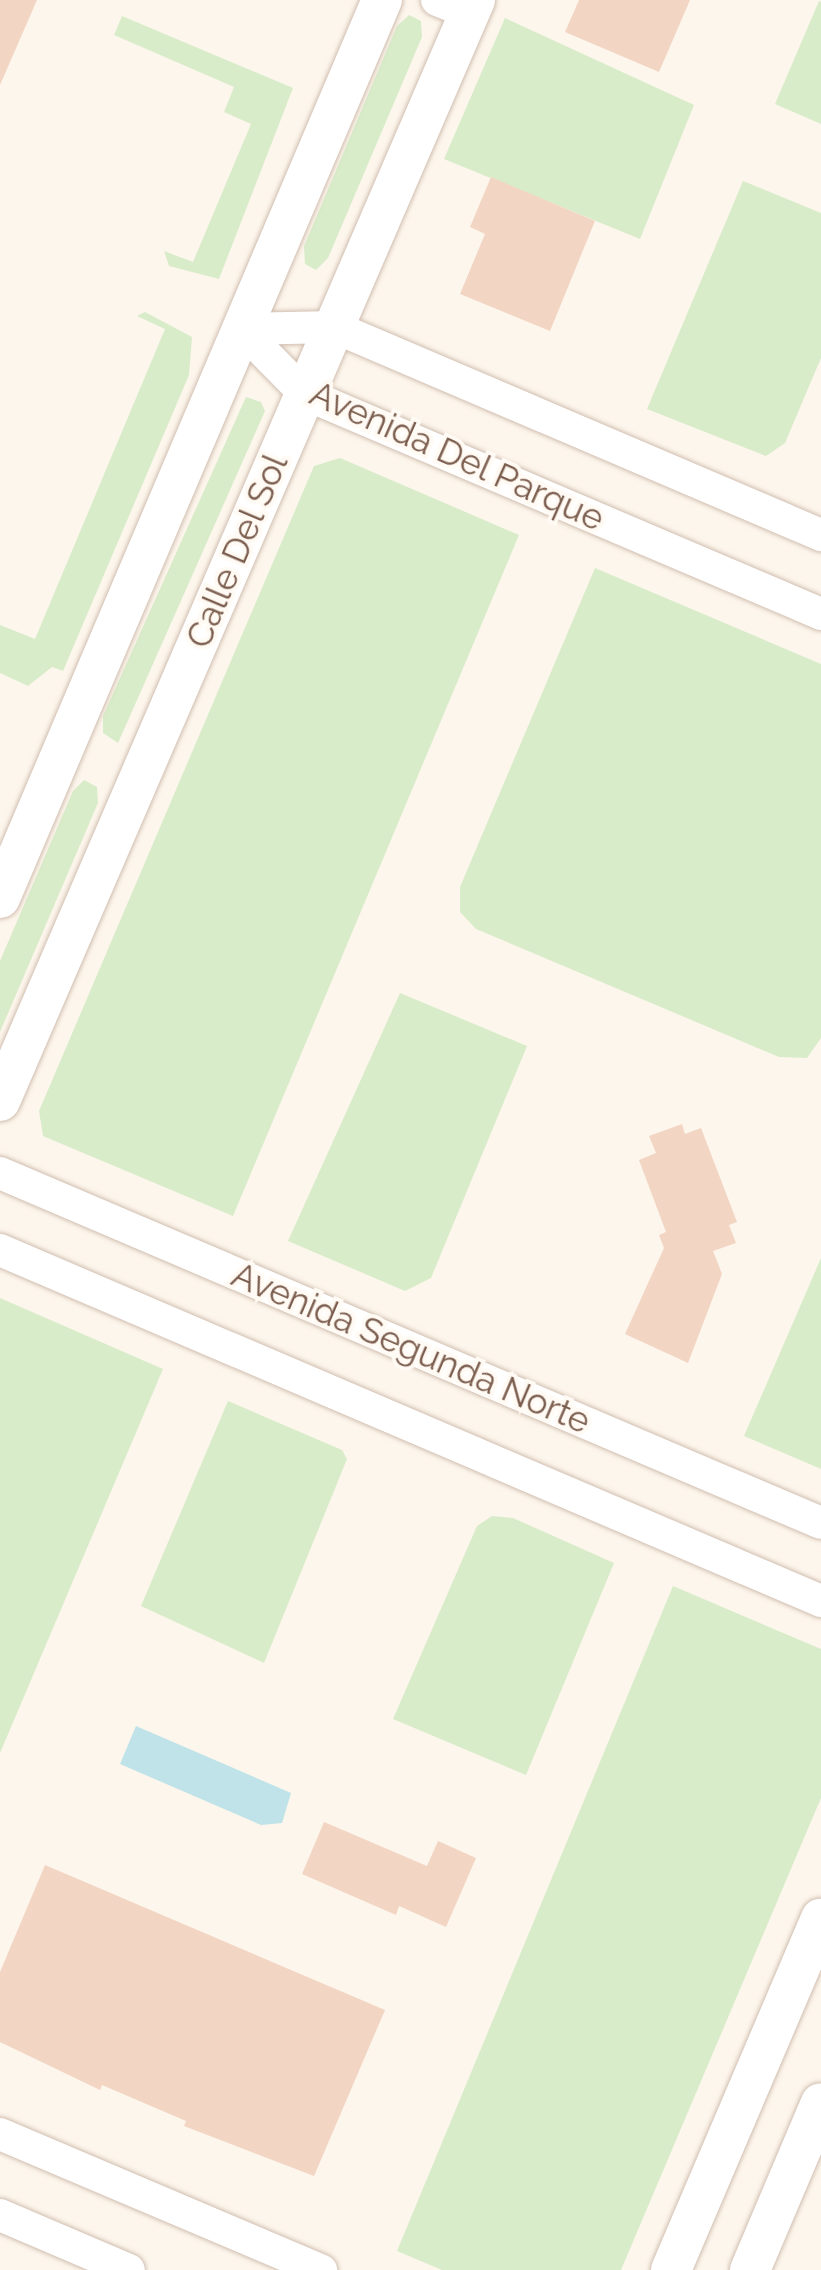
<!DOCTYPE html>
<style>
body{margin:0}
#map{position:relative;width:821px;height:2270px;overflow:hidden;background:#fdf6ec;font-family:Raleway,sans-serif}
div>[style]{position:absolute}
.green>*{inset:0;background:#d8ecc9}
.water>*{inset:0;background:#bfe3e8}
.building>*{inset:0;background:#f3d5c3}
.roads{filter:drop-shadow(0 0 2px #d1beb0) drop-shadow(0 0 2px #d1beb0)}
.minor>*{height:32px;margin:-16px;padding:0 16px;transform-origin:16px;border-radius:16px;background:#fff}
.tertiary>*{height:40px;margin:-20px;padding:0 20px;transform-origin:20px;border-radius:20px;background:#fff}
span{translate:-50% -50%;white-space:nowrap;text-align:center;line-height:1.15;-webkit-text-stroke:8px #fffaf3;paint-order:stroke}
.street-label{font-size:35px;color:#7a5c4d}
</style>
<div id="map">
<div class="green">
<i style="clip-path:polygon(819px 1px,821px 2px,821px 124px,775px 104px)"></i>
<i style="clip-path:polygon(409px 15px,421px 21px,422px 37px,328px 258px,316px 270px,305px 264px,304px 246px,397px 26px)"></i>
<i style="clip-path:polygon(122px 16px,293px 88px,219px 279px,169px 266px,164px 251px,193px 262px,251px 124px,224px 112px,234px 87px,114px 35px)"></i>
<i style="clip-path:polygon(505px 18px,694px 105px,640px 239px,444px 159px)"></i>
<i style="clip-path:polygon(743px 181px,821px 213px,821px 358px,785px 443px,766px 456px,647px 409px)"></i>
<i style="clip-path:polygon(145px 312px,192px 337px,189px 375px,63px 671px,52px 667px,28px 686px,0 673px,0 625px,35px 639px,165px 329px,137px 316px)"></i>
<i style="clip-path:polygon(246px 397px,261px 402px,265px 411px,118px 743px,103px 733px,103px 716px)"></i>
<i style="clip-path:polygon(340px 458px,519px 535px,233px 1216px,43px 1136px,39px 1111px,314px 466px)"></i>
<i style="clip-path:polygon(595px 568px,821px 664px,821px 1038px,807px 1058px,779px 1057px,476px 929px,460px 912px,460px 887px)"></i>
<i style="clip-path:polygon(84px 780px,97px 787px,98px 803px,0 1032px,0 961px,73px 791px)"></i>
<i style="clip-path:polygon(400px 993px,527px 1046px,431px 1278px,405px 1291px,288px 1241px)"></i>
<i style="clip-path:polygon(821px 1258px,821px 1469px,744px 1436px)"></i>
<i style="clip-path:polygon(0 1298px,163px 1369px,0 1753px)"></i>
<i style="clip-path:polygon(228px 1401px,342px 1450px,347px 1459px,264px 1663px,141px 1606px)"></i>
<i style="clip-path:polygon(492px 1516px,513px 1518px,614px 1563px,526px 1775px,393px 1719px,477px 1526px)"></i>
<i style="clip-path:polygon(673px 1586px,821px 1649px,821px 1798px,621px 2270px,442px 2270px,397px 2251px)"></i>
</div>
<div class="water">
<i style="clip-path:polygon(136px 1726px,291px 1793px,282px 1823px,261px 1825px,120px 1764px)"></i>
</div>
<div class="building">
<i style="clip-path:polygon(0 0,37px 0,0 85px)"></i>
<i style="clip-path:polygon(579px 0,690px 0,659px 72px,565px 32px)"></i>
<i style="clip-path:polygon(491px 177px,595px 221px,550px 331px,460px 294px,485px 234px,470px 227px)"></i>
<i style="clip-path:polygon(682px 1124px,685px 1134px,701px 1128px,737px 1222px,729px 1225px,736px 1243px,713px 1251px,722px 1274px,688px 1363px,625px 1334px,664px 1248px,659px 1235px,666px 1232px,639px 1160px,656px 1153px,649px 1136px)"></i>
<i style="clip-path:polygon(324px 1822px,427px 1866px,438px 1841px,476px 1858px,446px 1927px,399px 1906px,396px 1915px,302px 1874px)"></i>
<i style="clip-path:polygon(45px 1865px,385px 2010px,314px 2176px,184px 2126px,186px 2121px,102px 2085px,100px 2090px,0 2042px,0 1972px)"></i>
</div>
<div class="roads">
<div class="minor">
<i style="left:437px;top:0;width:35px;rotate:22deg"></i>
<i style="left:241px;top:329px;width:91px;rotate:45.4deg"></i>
<i style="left:305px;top:394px;width:561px;rotate:23.09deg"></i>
<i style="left:241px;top:329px;width:93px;rotate:-1.2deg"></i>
<i style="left:334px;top:327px;width:530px;rotate:23.13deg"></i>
<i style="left:0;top:1173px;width:892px;rotate:23.09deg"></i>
<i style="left:0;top:1250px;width:893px;rotate:23.15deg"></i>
<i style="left:0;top:2134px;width:349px;rotate:23deg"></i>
<i style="left:0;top:2215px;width:140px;rotate:23.1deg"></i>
</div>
<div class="tertiary">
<i style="left:0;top:898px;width:976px;rotate:-66.96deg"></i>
<i style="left:0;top:1101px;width:1199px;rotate:-66.66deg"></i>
<i style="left:671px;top:2270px;width:382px;rotate:-66.9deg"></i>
<i style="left:750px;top:2270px;width:181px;rotate:-67deg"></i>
</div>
</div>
<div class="street-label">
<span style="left:457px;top:456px;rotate:24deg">Avenida Del Parque</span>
<span style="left:237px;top:551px;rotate:-67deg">Calle Del Sol</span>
<span style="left:411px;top:1348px;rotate:23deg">Avenida Segunda Norte</span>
</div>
</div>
